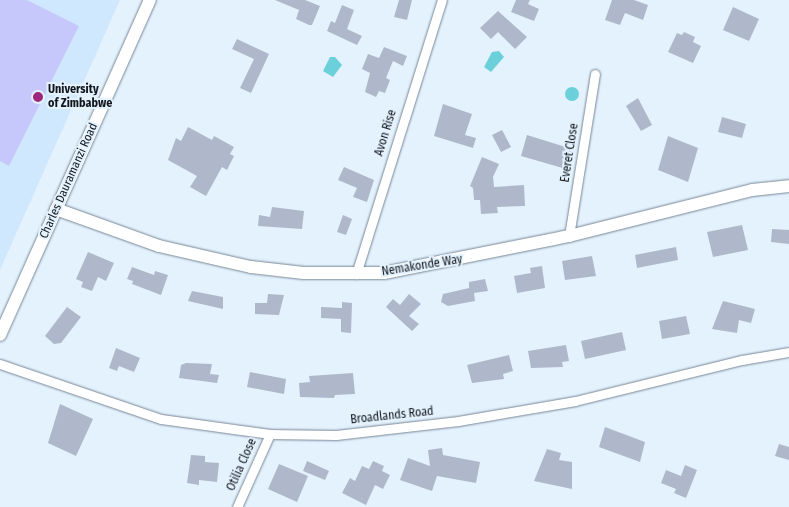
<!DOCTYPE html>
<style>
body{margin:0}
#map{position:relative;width:789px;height:507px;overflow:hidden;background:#e4f2fe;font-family:"Fira Sans Condensed",sans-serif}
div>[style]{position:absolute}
.built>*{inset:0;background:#d0e8fd}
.green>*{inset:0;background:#c6c8fb}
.water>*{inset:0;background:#6cd0db}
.round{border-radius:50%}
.building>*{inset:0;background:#aeb8ca}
.roads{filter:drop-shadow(0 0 1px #768694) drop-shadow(0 0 1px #768694)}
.street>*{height:9px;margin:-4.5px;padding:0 4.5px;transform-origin:4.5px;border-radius:4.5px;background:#fff}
.secondary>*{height:12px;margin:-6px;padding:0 6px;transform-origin:6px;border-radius:6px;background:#fff}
.dots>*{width:14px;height:14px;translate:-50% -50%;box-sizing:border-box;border:2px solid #e4f2fe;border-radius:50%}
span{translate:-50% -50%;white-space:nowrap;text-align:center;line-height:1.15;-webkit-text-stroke:4px #e4f2fe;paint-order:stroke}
.poi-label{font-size:12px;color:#11171c;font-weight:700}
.left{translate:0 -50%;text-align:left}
.street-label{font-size:12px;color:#11171c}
</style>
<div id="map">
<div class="built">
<i style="clip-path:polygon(0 0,120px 0,0 270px)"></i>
</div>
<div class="green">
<i style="clip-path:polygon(0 0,27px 0,79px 26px,9px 166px,0 161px)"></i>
</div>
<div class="water">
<i style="clip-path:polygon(499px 51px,504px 57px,491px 72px,484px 67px,492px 52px)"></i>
<i style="clip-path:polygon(330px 57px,335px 57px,342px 65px,333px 77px,323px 71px)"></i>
<i class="round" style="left:565px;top:87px;width:14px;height:14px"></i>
</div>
<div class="building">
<i style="clip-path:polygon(275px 0,305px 0,320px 6px,312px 25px,309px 25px,296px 19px,299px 10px)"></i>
<i style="clip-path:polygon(399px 0,412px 0,407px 20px,394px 17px)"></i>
<i style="clip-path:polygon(516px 0,530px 0,528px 4px,539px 9px,534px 21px,511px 12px)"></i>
<i style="clip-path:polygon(612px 0,634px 0,648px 5px,643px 20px,625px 13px,620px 25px,605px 20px)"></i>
<i style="clip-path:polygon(342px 5px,354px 10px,347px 29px,362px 36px,357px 45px,327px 31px,331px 21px,335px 23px)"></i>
<i style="clip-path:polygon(733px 7px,759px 19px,749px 41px,723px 30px)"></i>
<i style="clip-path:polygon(498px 11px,527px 37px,515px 49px,498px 32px,491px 39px,480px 28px)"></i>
<i style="clip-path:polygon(684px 32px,695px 37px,693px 42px,701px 46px,693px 63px,668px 52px,677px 33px,682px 35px)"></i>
<i style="clip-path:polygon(237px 39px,269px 54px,251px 93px,240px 88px,254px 59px,232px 49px)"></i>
<i style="clip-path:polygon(384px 47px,407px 56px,403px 66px,393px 61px,386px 78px,390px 80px,385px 93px,379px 91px,376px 97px,365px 92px,370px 73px,362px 69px,368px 54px,379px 58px)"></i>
<i style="clip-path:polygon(638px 98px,652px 125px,641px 131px,626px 106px)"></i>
<i style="clip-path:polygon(443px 104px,472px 114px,465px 135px,476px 138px,473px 148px,434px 136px)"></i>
<i style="clip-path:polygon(722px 117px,746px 124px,742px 138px,718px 132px)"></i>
<i style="clip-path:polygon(188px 127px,212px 140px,214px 136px,234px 147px,230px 154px,234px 156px,227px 170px,222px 167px,206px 196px,190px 187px,197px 176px,168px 160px,176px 138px,181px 141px)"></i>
<i style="clip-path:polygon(502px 130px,511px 147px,501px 152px,492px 135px)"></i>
<i style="clip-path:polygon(527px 135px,572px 149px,566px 169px,521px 156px)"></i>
<i style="clip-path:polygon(668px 136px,698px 148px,688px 182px,658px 170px)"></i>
<i style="clip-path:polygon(482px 157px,499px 164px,493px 177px,494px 187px,524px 185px,525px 206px,497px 207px,498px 213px,481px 214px,480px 200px,474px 200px,473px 188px,470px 186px)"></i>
<i style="clip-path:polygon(344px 167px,374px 180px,367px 202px,353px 197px,357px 188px,338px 180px)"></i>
<i style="clip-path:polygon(272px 207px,304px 211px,302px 229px,258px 226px,259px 215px,270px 217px)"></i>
<i style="clip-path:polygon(343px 215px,352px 219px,346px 235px,337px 232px)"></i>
<i style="clip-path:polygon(742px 225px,748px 250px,713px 257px,707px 232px)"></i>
<i style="clip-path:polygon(772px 229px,789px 230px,789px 244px,771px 242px)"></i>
<i style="clip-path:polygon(676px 247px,678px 260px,637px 268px,635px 255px)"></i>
<i style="clip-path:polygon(88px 252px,114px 263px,106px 281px,98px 277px,92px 291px,81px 287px,83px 282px,76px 279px)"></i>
<i style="clip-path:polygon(592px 256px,596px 276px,565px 280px,562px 261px)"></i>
<i style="clip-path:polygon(542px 266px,545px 288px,517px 293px,514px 276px,531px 273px,530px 268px)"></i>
<i style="clip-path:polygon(132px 267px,154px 275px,155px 271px,168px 275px,161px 295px,132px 284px,133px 281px,127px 279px)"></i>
<i style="clip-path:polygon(485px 279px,488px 291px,474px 293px,475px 301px,448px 306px,441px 302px,443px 294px,469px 288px,469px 282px)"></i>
<i style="clip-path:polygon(192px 291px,223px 297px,223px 309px,188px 301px)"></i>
<i style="clip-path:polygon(268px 294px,284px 295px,279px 315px,255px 314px,255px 303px,267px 303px)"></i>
<i style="clip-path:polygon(409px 294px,421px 304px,409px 316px,419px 324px,412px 331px,386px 307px,393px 299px,400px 305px)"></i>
<i style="clip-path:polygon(723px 301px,755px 309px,751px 323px,739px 320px,737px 333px,712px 329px)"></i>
<i style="clip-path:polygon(342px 302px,352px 303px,351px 333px,341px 332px,341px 319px,321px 318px,321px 307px,342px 308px)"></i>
<i style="clip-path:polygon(67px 307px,81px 317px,61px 343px,54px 344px,45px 336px)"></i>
<i style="clip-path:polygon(686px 316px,690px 334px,662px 339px,659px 321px)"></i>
<i style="clip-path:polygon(622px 332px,626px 350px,585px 359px,581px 341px)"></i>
<i style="clip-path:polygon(566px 345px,569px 361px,562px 362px,563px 367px,531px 368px,528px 351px)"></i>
<i style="clip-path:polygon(116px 348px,140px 358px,134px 372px,119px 366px,117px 371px,109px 368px)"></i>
<i style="clip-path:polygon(509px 355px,513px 371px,503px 374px,504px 379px,472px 383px,467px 365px)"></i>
<i style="clip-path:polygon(186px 363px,212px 364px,210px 374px,219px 375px,217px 383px,179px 378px,181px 365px)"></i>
<i style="clip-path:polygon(250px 372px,286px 379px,284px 394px,247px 387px)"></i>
<i style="clip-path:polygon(353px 373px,355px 394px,335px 395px,334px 398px,300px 397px,299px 383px,310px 382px,309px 376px)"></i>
<i style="clip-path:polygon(60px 404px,93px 419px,76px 456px,48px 443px)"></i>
<i style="clip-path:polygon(605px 427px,645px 442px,640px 462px,599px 447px)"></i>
<i style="clip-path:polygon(779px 444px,789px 447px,789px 460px,775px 456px)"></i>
<i style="clip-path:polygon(442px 448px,443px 455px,480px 462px,476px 483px,437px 476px,432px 491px,400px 480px,408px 458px,430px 466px,428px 450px)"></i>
<i style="clip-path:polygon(547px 449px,561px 453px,559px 460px,572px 462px,572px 489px,534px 481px)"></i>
<i style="clip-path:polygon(191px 455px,205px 456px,205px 462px,219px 463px,217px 482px,199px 480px,199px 485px,187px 483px)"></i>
<i style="clip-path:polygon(307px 461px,329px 471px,325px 480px,303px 471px)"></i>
<i style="clip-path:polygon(373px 461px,384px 466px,382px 471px,390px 475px,383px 489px,375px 485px,366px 505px,342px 493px,350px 478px,355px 481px,362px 466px,369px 469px)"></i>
<i style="clip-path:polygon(279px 464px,308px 476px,297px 502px,268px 489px)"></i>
<i style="clip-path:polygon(685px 465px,697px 470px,686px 498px,674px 493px,676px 489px,661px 483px,666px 470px,681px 476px)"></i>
</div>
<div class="roads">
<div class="street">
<i style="left:569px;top:236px;width:164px;rotate:-80.9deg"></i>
<i style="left:356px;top:274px;width:287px;rotate:-72.6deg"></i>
<i style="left:0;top:364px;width:170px;rotate:18.9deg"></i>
<i style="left:161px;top:419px;width:110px;rotate:7.8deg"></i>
<i style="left:270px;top:434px;width:66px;rotate:0.9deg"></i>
<i style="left:336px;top:435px;width:123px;rotate:-6.5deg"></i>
<i style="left:458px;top:421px;width:119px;rotate:-9.7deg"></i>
<i style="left:575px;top:401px;width:172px;rotate:-13.8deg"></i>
<i style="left:742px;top:360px;width:48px;rotate:-9.7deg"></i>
<i style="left:237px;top:507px;width:80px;rotate:-65.7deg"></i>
</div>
<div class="secondary">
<i style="left:56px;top:209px;width:109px;rotate:19.8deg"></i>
<i style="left:159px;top:246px;width:94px;rotate:12.9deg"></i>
<i style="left:251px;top:267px;width:53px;rotate:6.5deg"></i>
<i style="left:304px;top:273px;width:80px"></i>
<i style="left:384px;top:273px;width:189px;rotate:-11.3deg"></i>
<i style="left:569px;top:236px;width:189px;rotate:-14.1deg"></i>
<i style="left:752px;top:190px;width:37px;rotate:-6deg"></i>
<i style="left:0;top:335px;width:367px;rotate:-65.9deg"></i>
</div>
</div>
<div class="dots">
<i style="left:38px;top:97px;background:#9f267d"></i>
</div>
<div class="poi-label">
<span class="left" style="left:48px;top:97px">University<br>of Zimbabwe</span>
</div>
<div class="street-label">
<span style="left:386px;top:133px;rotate:-73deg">Avon Rise</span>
<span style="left:570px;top:153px;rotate:-81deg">Everet Close</span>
<span style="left:69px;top:181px;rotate:-66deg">Charles Dauramanzi Road</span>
<span style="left:422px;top:266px;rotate:-9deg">Nemakonde Way</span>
<span style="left:392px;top:416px;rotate:-6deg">Broadlands Road</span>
<span style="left:242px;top:465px;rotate:-66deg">Otilia Close</span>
</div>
</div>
